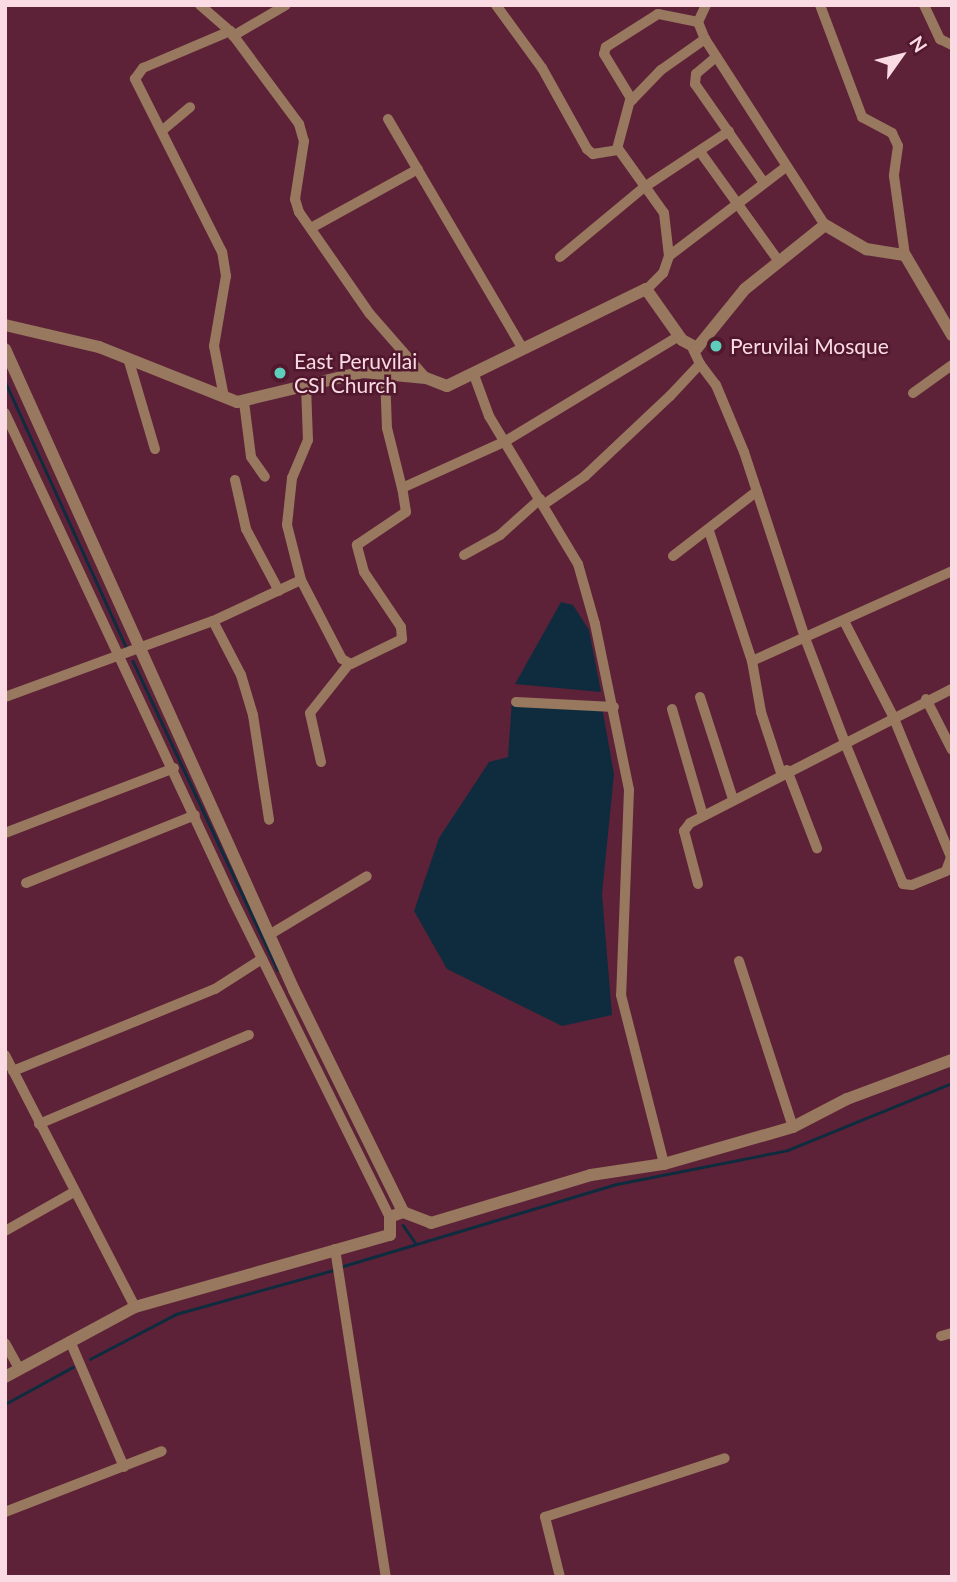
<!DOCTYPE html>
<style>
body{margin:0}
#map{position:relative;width:957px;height:1582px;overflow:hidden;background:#5d2238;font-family:Lato,sans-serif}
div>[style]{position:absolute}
.water>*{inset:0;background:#0f2c3f}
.stream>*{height:2.5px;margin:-1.25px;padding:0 1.25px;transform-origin:1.25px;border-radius:1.25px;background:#0f2c3f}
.minor>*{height:10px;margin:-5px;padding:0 5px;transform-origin:5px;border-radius:5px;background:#98785e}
.tertiary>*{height:12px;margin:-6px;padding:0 6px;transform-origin:6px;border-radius:6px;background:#98785e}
.dots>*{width:19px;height:19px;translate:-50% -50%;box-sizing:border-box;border:4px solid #51172d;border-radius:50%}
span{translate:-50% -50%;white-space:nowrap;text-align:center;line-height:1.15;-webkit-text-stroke:5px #51172d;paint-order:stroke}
.poi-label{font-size:21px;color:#fadbe3}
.left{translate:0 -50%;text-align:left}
.frame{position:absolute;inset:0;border:7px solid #fadbe3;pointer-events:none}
.north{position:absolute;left:866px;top:21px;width:70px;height:70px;-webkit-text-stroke:5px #51172d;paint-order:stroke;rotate:56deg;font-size:19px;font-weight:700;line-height:28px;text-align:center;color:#fadbe3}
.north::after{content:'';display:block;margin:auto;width:24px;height:32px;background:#fadbe3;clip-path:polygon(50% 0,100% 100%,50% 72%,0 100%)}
</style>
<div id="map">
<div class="water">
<i style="clip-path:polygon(561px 602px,573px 605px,589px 630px,601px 692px,515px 684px)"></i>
<i style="clip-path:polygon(512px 700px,602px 707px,614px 774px,602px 894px,612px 1015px,562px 1026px,447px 969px,414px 911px,439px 838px,489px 762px,508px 757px)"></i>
</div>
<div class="stream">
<i style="left:5px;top:381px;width:291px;rotate:65.5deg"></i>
<i style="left:133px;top:661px;width:341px;rotate:64.9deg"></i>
<i style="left:403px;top:1225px;width:21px;rotate:55deg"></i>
<i style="left:340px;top:1267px;width:289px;rotate:-16.7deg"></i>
<i style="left:617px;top:1184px;width:174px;rotate:-11.2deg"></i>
<i style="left:788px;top:1150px;width:177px;rotate:-22.2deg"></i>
<i style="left:90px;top:1359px;width:97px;rotate:-27.6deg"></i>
<i style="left:176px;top:1314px;width:164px;rotate:-15.6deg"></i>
<i style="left:5px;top:1404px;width:77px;rotate:-28.6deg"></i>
</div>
<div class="minor">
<i style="left:200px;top:5px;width:40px;rotate:41deg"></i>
<i style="left:230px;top:31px;width:116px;rotate:53.4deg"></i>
<i style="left:299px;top:124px;width:18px;rotate:74deg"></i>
<i style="left:304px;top:141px;width:59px;rotate:98.8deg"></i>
<i style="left:295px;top:199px;width:14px;rotate:73deg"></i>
<i style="left:299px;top:212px;width:124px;rotate:55.2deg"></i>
<i style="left:370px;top:314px;width:85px;rotate:48.8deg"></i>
<i style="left:496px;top:5px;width:78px;rotate:53.9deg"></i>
<i style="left:542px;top:68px;width:93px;rotate:60.9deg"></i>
<i style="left:587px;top:149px;width:8px;rotate:40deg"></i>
<i style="left:593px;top:154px;width:26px;rotate:-9deg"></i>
<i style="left:619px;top:150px;width:77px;rotate:54.5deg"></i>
<i style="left:664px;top:213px;width:43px;rotate:83.4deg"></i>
<i style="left:669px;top:256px;width:18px;rotate:109deg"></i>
<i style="left:663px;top:273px;width:23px;rotate:135deg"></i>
<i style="left:706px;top:5px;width:19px;rotate:115deg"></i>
<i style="left:698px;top:22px;width:18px;rotate:68deg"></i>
<i style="left:705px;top:39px;width:221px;rotate:57.2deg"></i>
<i style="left:820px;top:5px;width:120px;rotate:69.4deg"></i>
<i style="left:862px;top:117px;width:34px;rotate:28deg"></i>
<i style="left:892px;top:133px;width:14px;rotate:65deg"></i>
<i style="left:898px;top:146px;width:30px;rotate:98deg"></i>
<i style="left:894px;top:176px;width:80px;rotate:82.1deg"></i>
<i style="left:924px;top:5px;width:38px;rotate:65deg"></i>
<i style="left:940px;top:39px;width:13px;rotate:27deg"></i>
<i style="left:698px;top:22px;width:41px;rotate:-168.7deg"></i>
<i style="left:658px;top:14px;width:62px;rotate:147.6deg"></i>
<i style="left:606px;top:47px;width:7px;rotate:106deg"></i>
<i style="left:604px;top:54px;width:54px;rotate:58.7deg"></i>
<i style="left:632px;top:100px;width:42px;rotate:-46deg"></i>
<i style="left:661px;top:70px;width:54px;rotate:-35.2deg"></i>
<i style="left:233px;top:36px;width:61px;rotate:-30.3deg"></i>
<i style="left:716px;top:57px;width:26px;rotate:140deg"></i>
<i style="left:696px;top:74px;width:10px;rotate:96deg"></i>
<i style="left:695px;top:84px;width:121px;rotate:55.1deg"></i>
<i style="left:388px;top:119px;width:264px;rotate:59.6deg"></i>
<i style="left:164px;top:129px;width:34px;rotate:-40deg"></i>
<i style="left:617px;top:149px;width:51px;rotate:-75.1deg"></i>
<i style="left:701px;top:153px;width:132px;rotate:54.3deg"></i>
<i style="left:311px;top:228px;width:122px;rotate:-28.9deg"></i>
<i style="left:669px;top:256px;width:148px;rotate:-37.3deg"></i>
<i style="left:560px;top:257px;width:108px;rotate:-39.7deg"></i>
<i style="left:643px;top:188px;width:103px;rotate:-33.5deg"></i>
<i style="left:128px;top:358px;width:95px;rotate:73.5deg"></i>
<i style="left:700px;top:364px;width:26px;rotate:53deg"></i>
<i style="left:716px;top:385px;width:73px;rotate:67.3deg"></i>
<i style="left:744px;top:452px;width:196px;rotate:71.8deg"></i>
<i style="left:805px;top:638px;width:112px;rotate:69.1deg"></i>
<i style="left:845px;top:743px;width:152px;rotate:67.6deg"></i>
<i style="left:903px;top:884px;width:9px;rotate:6deg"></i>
<i style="left:912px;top:885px;width:37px;rotate:-22deg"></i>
<i style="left:946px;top:871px;width:15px;rotate:-70deg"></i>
<i style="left:951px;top:857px;width:152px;rotate:-112.4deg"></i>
<i style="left:893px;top:716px;width:107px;rotate:-117.3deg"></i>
<i style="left:385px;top:374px;width:54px;rotate:87.9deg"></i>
<i style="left:387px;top:428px;width:62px;rotate:76deg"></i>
<i style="left:474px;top:375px;width:44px;rotate:69.9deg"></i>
<i style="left:489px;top:416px;width:173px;rotate:59deg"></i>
<i style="left:578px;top:564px;width:62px;rotate:74.2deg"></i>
<i style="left:595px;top:624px;width:169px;rotate:78.4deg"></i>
<i style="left:629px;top:790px;width:205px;rotate:92.2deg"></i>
<i style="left:621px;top:995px;width:174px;rotate:75.7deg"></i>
<i style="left:306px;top:386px;width:54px;rotate:87.9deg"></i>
<i style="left:308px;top:440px;width:41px;rotate:112.8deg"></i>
<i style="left:292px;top:478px;width:47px;rotate:96.1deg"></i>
<i style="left:287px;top:525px;width:57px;rotate:75.7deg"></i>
<i style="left:301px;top:580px;width:89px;rotate:62.6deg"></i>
<i style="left:342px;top:659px;width:10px;rotate:29deg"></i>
<i style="left:351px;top:664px;width:57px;rotate:-26.1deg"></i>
<i style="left:402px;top:639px;width:12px;rotate:-95deg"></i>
<i style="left:401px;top:627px;width:66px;rotate:-123.9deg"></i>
<i style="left:364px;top:572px;width:28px;rotate:-105deg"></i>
<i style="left:357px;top:545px;width:59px;rotate:-34deg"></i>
<i style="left:406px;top:512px;width:24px;rotate:-99deg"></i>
<i style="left:402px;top:488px;width:112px;rotate:-24.3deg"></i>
<i style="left:504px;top:442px;width:205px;rotate:-31.2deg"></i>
<i style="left:913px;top:393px;width:48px;rotate:-35.7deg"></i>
<i style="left:224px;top:397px;width:52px;rotate:-101.1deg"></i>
<i style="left:214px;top:346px;width:71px;rotate:-80.3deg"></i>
<i style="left:226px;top:276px;width:24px;rotate:-99deg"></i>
<i style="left:222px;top:252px;width:194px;rotate:-116.7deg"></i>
<i style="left:135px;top:79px;width:14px;rotate:-54deg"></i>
<i style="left:143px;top:68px;width:95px;rotate:-23deg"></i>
<i style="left:244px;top:402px;width:55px;rotate:82.7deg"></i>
<i style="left:251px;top:457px;width:24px;rotate:55deg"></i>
<i style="left:5px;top:413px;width:538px;rotate:64.91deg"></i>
<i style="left:233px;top:900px;width:354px;rotate:63.7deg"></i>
<i style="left:235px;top:480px;width:50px;rotate:77.3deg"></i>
<i style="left:246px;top:529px;width:70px;rotate:62deg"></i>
<i style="left:543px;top:505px;width:51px;rotate:-34.6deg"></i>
<i style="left:585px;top:476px;width:117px;rotate:-43.3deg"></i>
<i style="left:670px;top:396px;width:44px;rotate:-46.8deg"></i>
<i style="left:700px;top:364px;width:17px;rotate:-115deg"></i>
<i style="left:709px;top:531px;width:137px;rotate:71.7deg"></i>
<i style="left:752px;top:661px;width:52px;rotate:80deg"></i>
<i style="left:761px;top:712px;width:64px;rotate:71.8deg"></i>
<i style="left:464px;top:555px;width:41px;rotate:-29.1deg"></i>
<i style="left:500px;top:535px;width:54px;rotate:-42deg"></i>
<i style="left:673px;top:556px;width:106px;rotate:-37.7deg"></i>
<i style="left:213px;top:621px;width:61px;rotate:62.6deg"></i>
<i style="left:241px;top:675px;width:42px;rotate:73.3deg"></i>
<i style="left:253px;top:715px;width:106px;rotate:81.3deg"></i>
<i style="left:752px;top:661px;width:219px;rotate:-24.2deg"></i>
<i style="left:5px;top:697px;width:221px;rotate:-20.1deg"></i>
<i style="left:213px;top:621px;width:97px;rotate:-25deg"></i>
<i style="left:700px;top:697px;width:107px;rotate:72.1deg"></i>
<i style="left:926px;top:699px;width:57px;rotate:63deg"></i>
<i style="left:516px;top:702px;width:98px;rotate:2.9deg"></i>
<i style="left:672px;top:709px;width:111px;rotate:73.8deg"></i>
<i style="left:321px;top:762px;width:50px;rotate:-102.7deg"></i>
<i style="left:310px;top:713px;width:63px;rotate:-51.5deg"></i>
<i style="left:787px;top:770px;width:84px;rotate:69deg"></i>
<i style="left:5px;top:833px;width:181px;rotate:-21deg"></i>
<i style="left:26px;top:883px;width:182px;rotate:-21.9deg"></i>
<i style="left:698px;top:884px;width:55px;rotate:-104.8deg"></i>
<i style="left:684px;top:831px;width:10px;rotate:-53deg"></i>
<i style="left:690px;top:823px;width:294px;rotate:-27.1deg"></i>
<i style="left:269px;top:935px;width:114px;rotate:-31deg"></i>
<i style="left:739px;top:961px;width:175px;rotate:72deg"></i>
<i style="left:5px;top:1055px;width:284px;rotate:62.7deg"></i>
<i style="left:13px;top:1071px;width:218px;rotate:-22.1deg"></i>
<i style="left:215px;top:989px;width:56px;rotate:-32.6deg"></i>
<i style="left:39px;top:1124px;width:228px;rotate:-23deg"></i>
<i style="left:5px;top:1231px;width:79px;rotate:-29.5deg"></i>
<i style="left:335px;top:1249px;width:332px;rotate:81.2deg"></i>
<i style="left:941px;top:1336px;width:11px;rotate:-15deg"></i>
<i style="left:70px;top:1341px;width:137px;rotate:66.8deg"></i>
<i style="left:5px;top:1343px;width:29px;rotate:61deg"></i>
<i style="left:5px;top:1512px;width:168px;rotate:-21.2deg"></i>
<i style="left:560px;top:1577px;width:62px;rotate:-104deg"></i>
<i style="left:545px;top:1517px;width:189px;rotate:-18.1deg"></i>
</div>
<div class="tertiary">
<i style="left:5px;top:325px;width:97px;rotate:13.2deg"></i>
<i style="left:99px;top:347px;width:149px;rotate:21.7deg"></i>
<i style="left:237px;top:402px;width:130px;rotate:-13.4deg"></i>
<i style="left:363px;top:372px;width:63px;rotate:5.4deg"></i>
<i style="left:426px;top:378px;width:22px;rotate:21deg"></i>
<i style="left:447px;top:386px;width:221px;rotate:-26deg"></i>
<i style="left:646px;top:289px;width:62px;rotate:54.8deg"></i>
<i style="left:682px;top:340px;width:17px;rotate:28deg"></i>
<i style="left:697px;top:348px;width:76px;rotate:-50.9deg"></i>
<i style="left:745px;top:289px;width:102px;rotate:-38.7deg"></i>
<i style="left:825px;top:225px;width:48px;rotate:30.3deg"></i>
<i style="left:866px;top:249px;width:39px;rotate:9deg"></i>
<i style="left:905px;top:255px;width:93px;rotate:59.6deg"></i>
<i style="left:5px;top:349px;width:703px;rotate:65.73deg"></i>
<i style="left:294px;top:990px;width:247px;rotate:63.8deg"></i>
<i style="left:5px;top:1377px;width:148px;rotate:-28.3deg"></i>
<i style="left:135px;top:1307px;width:265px;rotate:-15.8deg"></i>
<i style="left:390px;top:1235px;width:18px;rotate:-90deg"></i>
<i style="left:390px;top:1217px;width:14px;rotate:-21deg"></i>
<i style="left:403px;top:1212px;width:30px;rotate:21deg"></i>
<i style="left:431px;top:1223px;width:167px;rotate:-16.7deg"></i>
<i style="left:591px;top:1175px;width:74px;rotate:-8.6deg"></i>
<i style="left:664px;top:1164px;width:134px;rotate:-16deg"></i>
<i style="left:793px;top:1127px;width:61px;rotate:-27.4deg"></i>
<i style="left:847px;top:1099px;width:112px;rotate:-20.4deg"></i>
</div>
<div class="dots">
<i style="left:716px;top:346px;background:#5cceba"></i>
<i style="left:280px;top:373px;background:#5cceba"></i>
</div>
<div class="poi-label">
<span class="left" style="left:730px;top:346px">Peruvilai Mosque</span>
<span class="left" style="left:294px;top:373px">East Peruvilai<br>CSI Church</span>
</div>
<div class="frame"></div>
<div class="north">N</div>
</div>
